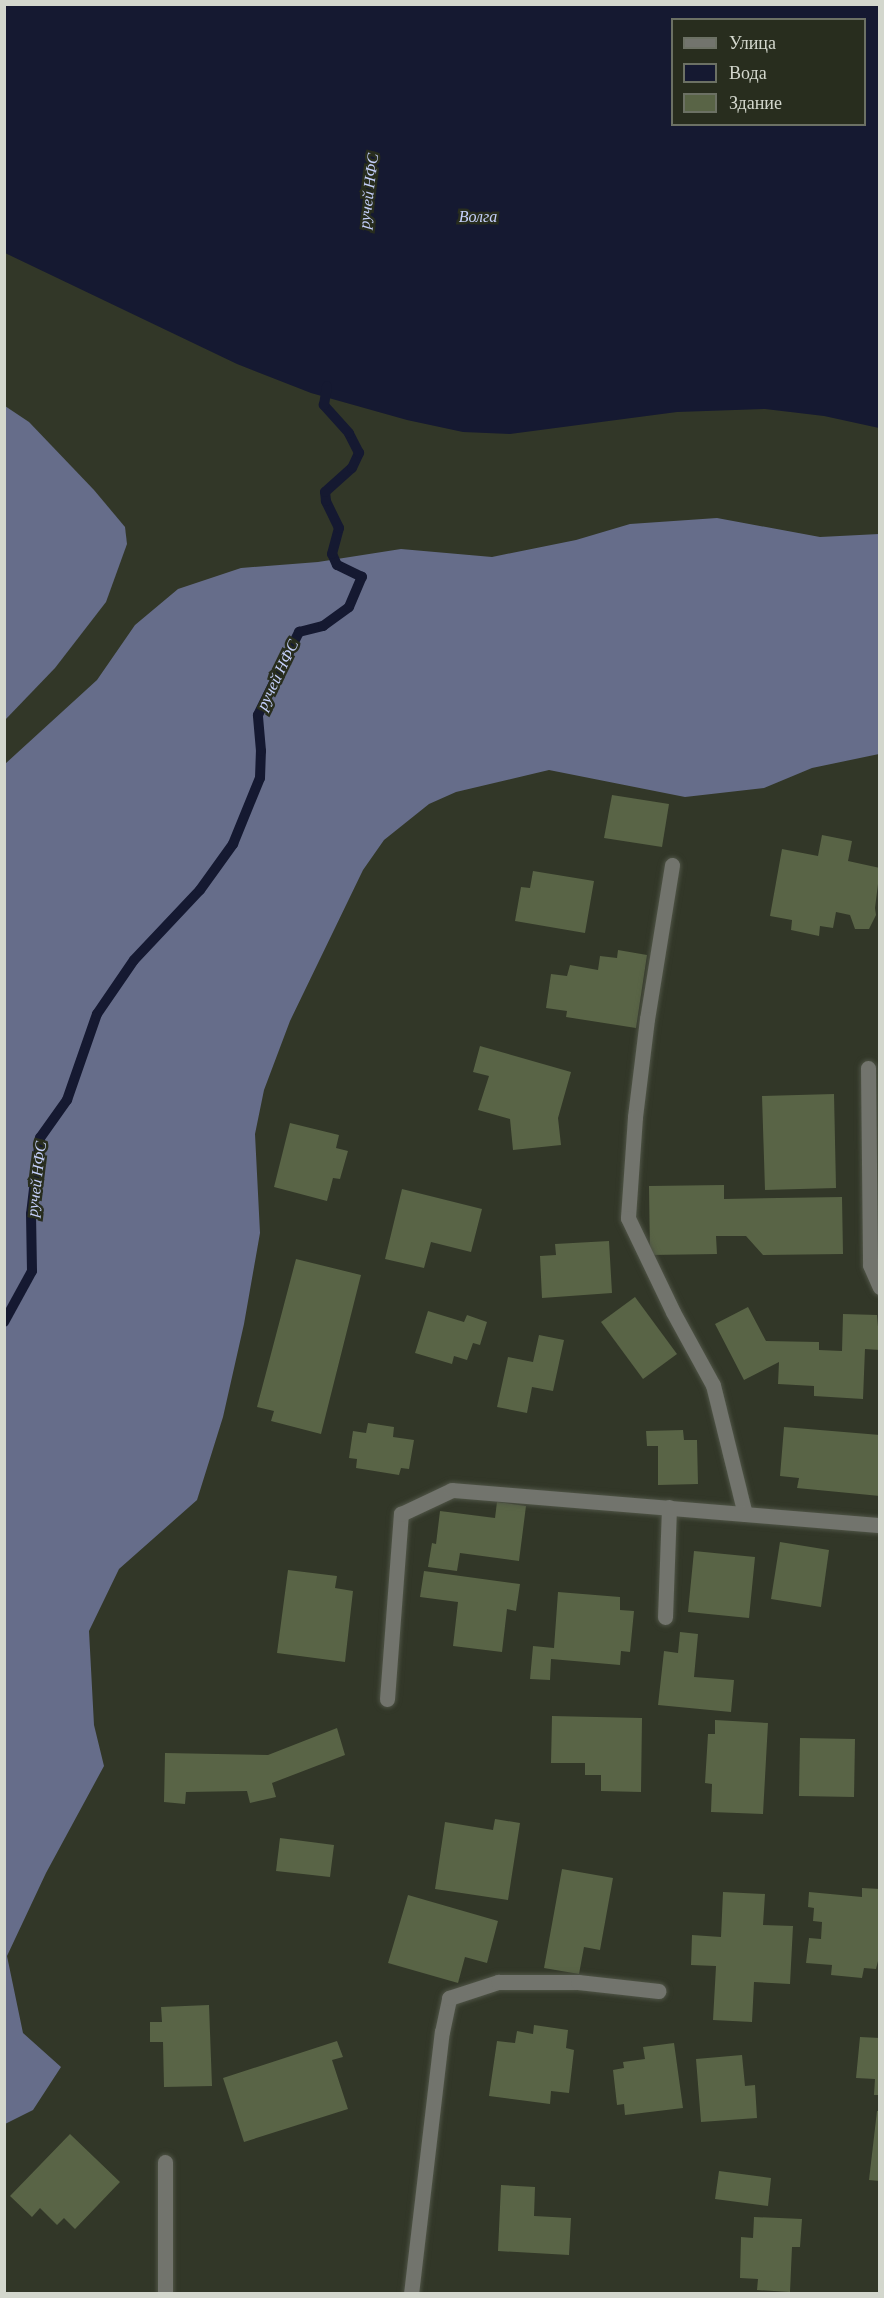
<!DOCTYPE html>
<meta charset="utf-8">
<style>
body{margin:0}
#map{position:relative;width:884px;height:2298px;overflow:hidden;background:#323728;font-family:"Crimson Pro",serif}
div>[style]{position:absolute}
.forest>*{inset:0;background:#666d8a}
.water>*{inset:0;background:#151931}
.stream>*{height:10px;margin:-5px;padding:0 5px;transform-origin:5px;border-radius:5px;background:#151931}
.building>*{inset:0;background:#596446}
.roads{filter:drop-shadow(0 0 2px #4f5446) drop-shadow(0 0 2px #4f5446)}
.minor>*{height:15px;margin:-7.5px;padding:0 7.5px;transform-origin:7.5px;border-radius:7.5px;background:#72746d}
span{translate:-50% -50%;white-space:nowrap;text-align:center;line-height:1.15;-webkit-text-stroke:5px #282d1e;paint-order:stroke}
.water-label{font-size:16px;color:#c5d0fb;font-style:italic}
.frame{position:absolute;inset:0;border:6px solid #d3d7cd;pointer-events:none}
.legend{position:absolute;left:671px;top:18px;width:195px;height:108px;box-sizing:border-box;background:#282d1e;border:2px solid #6c7164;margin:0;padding:8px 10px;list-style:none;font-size:18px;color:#d3d7cd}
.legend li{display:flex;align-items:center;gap:12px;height:30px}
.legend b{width:30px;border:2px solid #6c7164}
</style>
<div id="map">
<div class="forest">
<i style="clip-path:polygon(5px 406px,29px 422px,94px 490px,125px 527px,127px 544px,106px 602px,55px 668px,5px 720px)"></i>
<i style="clip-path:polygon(717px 518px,820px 537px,879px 534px,879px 754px,812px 768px,764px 788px,685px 797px,549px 770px,456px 792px,429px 804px,384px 840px,363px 870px,290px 1021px,264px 1090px,255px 1134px,260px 1233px,244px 1324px,223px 1417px,197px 1500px,119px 1569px,89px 1631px,94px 1725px,104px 1766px,46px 1873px,7px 1956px,23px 2033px,61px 2067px,33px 2110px,5px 2124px,5px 764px,97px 680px,135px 625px,178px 589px,241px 568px,318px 562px,401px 549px,492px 557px,576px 540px,630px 524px)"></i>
</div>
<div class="water">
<i style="clip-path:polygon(evenodd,5px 4px,879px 5px,879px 428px,824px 416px,765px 409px,677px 412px,510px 434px,463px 432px,407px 420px,311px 393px,237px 364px,5px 253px,5px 4px,672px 20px,864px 20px,864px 124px,672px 124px,672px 20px)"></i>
</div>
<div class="stream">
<i style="left:4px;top:1322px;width:58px;rotate:-61.2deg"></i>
<i style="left:32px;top:1271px;width:57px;rotate:-91deg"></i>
<i style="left:31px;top:1214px;width:77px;rotate:-83.2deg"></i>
<i style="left:40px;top:1138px;width:47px;rotate:-54.6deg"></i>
<i style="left:67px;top:1100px;width:91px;rotate:-70.8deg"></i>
<i style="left:97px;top:1014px;width:65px;rotate:-55.6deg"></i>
<i style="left:134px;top:960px;width:96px;rotate:-46.7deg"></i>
<i style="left:200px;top:890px;width:57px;rotate:-54.3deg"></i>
<i style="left:233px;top:844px;width:71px;rotate:-67.8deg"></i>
<i style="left:260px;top:778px;width:27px;rotate:-88deg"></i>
<i style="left:261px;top:751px;width:36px;rotate:-95deg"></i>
<i style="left:258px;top:715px;width:93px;rotate:-63.7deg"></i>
<i style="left:299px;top:632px;width:25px;rotate:-14deg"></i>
<i style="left:323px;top:626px;width:32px;rotate:-36deg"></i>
<i style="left:349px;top:607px;width:33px;rotate:-67deg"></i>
<i style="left:362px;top:577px;width:28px;rotate:-154deg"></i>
<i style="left:337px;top:565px;width:12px;rotate:-114deg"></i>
<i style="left:332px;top:554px;width:27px;rotate:-75deg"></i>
<i style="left:339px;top:528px;width:30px;rotate:-116deg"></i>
<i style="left:326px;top:501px;width:9px;rotate:-96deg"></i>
<i style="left:325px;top:492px;width:36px;rotate:-42deg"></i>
<i style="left:352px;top:468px;width:17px;rotate:-65deg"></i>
<i style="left:359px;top:453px;width:22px;rotate:-117deg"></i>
<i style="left:349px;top:433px;width:38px;rotate:-132deg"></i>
<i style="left:324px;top:405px;width:19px;rotate:-81deg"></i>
</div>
<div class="building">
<i style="clip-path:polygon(612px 795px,669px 804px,662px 847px,604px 838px)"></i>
<i style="clip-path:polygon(822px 835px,852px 841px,848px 861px,880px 868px,875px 908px,876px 915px,869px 929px,855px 929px,850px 915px,836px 912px,833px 928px,820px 926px,819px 936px,791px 930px,792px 920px,770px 916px,782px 849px,818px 856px)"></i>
<i style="clip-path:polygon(533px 871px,594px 881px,585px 933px,515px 921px,521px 887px,530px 888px)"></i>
<i style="clip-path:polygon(618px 950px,647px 955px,636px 1028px,566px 1017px,567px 1011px,546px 1008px,551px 974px,567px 976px,570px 965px,598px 970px,600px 956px,617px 958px)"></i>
<i style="clip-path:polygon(480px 1046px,571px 1072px,558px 1118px,561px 1145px,513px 1150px,510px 1119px,478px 1110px,489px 1076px,473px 1072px)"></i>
<i style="clip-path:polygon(834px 1094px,836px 1188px,765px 1190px,762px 1096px)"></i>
<i style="clip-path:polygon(290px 1123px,339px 1135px,336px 1148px,348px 1151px,340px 1179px,333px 1178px,327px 1201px,274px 1187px)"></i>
<i style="clip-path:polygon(724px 1185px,724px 1199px,842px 1197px,843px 1254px,763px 1255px,746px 1236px,716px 1236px,717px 1254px,650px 1255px,649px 1186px)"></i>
<i style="clip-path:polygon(402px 1189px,482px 1209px,471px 1252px,431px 1242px,424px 1268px,385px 1259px)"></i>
<i style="clip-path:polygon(609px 1241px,612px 1293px,542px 1298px,540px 1256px,556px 1255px,555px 1244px)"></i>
<i style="clip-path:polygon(296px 1259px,361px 1275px,321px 1434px,271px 1421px,274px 1411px,257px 1407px)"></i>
<i style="clip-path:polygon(635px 1297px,677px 1354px,643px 1379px,601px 1322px)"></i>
<i style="clip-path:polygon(748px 1307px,766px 1341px,819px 1342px,819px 1350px,842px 1351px,843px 1314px,877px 1315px,880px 1350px,865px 1349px,863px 1399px,814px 1396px,814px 1386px,778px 1384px,779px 1362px,744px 1380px,715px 1324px)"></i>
<i style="clip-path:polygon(428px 1311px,464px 1322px,467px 1315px,487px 1322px,480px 1345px,473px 1343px,467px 1360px,454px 1356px,452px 1364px,415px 1353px)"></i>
<i style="clip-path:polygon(539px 1335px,564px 1340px,553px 1391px,532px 1387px,527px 1413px,497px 1407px,508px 1357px,533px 1362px)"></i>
<i style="clip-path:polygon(368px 1423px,394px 1427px,393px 1437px,414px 1440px,409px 1469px,401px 1468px,399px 1475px,356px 1468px,357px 1459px,349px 1458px,353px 1431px,366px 1433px)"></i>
<i style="clip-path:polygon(784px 1427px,880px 1435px,880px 1496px,797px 1488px,799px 1478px,780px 1476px)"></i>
<i style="clip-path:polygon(683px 1430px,684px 1440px,697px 1440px,698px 1484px,658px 1485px,658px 1446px,647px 1446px,646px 1431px)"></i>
<i style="clip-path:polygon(497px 1502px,526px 1506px,519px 1561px,460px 1553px,457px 1571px,428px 1567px,432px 1543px,436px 1544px,440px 1511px,495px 1518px)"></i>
<i style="clip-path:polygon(780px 1542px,829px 1550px,821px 1607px,771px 1599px)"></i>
<i style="clip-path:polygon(694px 1551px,755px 1557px,749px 1618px,688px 1612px)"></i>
<i style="clip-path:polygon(288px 1570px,337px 1576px,335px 1588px,353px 1591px,345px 1662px,277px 1653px)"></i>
<i style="clip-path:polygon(424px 1571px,520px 1584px,516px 1611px,507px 1609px,502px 1652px,453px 1646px,458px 1602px,420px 1597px)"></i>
<i style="clip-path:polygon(558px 1592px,620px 1597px,620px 1610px,634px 1611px,630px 1652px,621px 1651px,620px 1665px,551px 1659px,550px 1680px,530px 1679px,533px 1646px,554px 1648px)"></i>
<i style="clip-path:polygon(680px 1632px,698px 1634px,694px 1677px,734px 1680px,731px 1712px,658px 1705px,664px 1651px,678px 1653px)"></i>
<i style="clip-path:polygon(552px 1716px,642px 1718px,641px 1792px,601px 1791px,601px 1775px,585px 1775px,585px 1763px,551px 1763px)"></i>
<i style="clip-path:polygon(715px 1720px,768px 1723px,763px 1814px,711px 1812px,712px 1784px,705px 1783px,708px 1734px,715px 1734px)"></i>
<i style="clip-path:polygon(337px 1728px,345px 1755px,272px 1783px,276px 1797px,250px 1803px,247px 1791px,186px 1792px,185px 1804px,164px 1802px,165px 1753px,268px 1755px)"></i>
<i style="clip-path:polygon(800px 1738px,855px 1739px,854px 1797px,799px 1796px)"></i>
<i style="clip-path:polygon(495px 1819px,520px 1823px,508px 1900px,435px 1889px,445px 1822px,493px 1830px)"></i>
<i style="clip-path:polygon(280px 1838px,334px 1845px,330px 1877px,276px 1871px)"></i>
<i style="clip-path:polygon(562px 1869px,613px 1878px,600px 1950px,584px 1947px,579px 1974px,544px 1968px)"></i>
<i style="clip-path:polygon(862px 1888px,880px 1889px,880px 1953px,876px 1969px,864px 1968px,862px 1978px,831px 1975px,832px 1965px,806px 1963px,809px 1938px,821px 1939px,822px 1922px,813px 1921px,814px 1908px,808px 1907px,809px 1892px,862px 1897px)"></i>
<i style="clip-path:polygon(723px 1892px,765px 1894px,763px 1925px,793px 1926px,790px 1984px,754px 1982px,752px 2022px,713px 2020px,716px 1966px,691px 1965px,692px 1935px,721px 1937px)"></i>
<i style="clip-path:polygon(408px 1895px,498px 1921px,487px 1963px,465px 1957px,458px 1983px,388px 1963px)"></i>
<i style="clip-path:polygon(209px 2005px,212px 2086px,164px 2087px,163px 2042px,150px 2042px,150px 2022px,162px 2022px,161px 2007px)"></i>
<i style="clip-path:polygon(534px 2025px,568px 2030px,566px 2048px,574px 2050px,569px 2093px,551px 2091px,550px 2104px,489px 2096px,497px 2041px,515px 2043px,517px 2031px,533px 2034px)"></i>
<i style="clip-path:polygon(860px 2037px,880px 2038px,880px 2095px,874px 2095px,875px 2079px,856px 2078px)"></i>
<i style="clip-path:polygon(337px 2041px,343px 2057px,332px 2060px,348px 2109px,244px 2142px,223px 2078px)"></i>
<i style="clip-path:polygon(674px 2043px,683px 2108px,625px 2115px,624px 2104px,617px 2105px,613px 2070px,624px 2068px,623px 2062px,645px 2059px,643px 2047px)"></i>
<i style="clip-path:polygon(742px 2055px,745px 2086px,755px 2085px,757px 2118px,701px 2122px,696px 2059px)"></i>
<i style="clip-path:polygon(877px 2111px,880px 2111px,880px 2181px,869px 2180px)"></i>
<i style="clip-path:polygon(70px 2134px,120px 2182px,75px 2229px,64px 2218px,57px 2225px,40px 2208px,32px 2217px,10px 2196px)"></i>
<i style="clip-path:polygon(719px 2171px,771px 2178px,768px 2206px,715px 2199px)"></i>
<i style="clip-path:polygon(501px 2185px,535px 2187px,534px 2216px,571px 2218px,569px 2255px,498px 2251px)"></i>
<i style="clip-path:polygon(754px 2217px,802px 2219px,800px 2247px,792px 2247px,790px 2292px,757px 2290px,758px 2279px,740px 2278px,741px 2237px,753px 2238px)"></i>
</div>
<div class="roads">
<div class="minor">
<i style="left:672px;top:865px;width:156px;rotate:99.2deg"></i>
<i style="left:647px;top:1019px;width:99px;rotate:97deg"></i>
<i style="left:635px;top:1117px;width:101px;rotate:94deg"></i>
<i style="left:628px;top:1218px;width:104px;rotate:64.4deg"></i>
<i style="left:673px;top:1312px;width:83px;rotate:61.3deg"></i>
<i style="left:713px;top:1385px;width:133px;rotate:76.1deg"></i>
<i style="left:868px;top:1068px;width:197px;rotate:89.4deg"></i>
<i style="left:870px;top:1265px;width:24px;rotate:66deg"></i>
<i style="left:665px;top:1617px;width:110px;rotate:-87.9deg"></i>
<i style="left:387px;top:1699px;width:186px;rotate:-85.7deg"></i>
<i style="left:401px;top:1514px;width:56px;rotate:-25.2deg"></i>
<i style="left:452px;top:1490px;width:429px;rotate:4.7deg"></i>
<i style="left:165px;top:2294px;width:132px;rotate:-90deg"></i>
<i style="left:411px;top:2294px;width:264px;rotate:-83.3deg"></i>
<i style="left:442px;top:2032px;width:35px;rotate:-78deg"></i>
<i style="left:449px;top:1998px;width:52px;rotate:-18.1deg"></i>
<i style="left:498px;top:1982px;width:80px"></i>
<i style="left:578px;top:1982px;width:81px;rotate:6.4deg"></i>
</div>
</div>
<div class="water-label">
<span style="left:369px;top:191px;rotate:-83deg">ручей НФС</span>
<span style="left:478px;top:217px">Волга</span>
<span style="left:278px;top:675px;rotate:-64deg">ручей НФС</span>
<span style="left:37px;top:1179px;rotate:-83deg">ручей НФС</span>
</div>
<div class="frame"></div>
<ul class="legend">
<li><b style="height:8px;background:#72746d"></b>Улица</li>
<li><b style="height:16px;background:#151931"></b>Вода</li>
<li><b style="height:16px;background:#596446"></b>Здание</li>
</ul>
</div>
